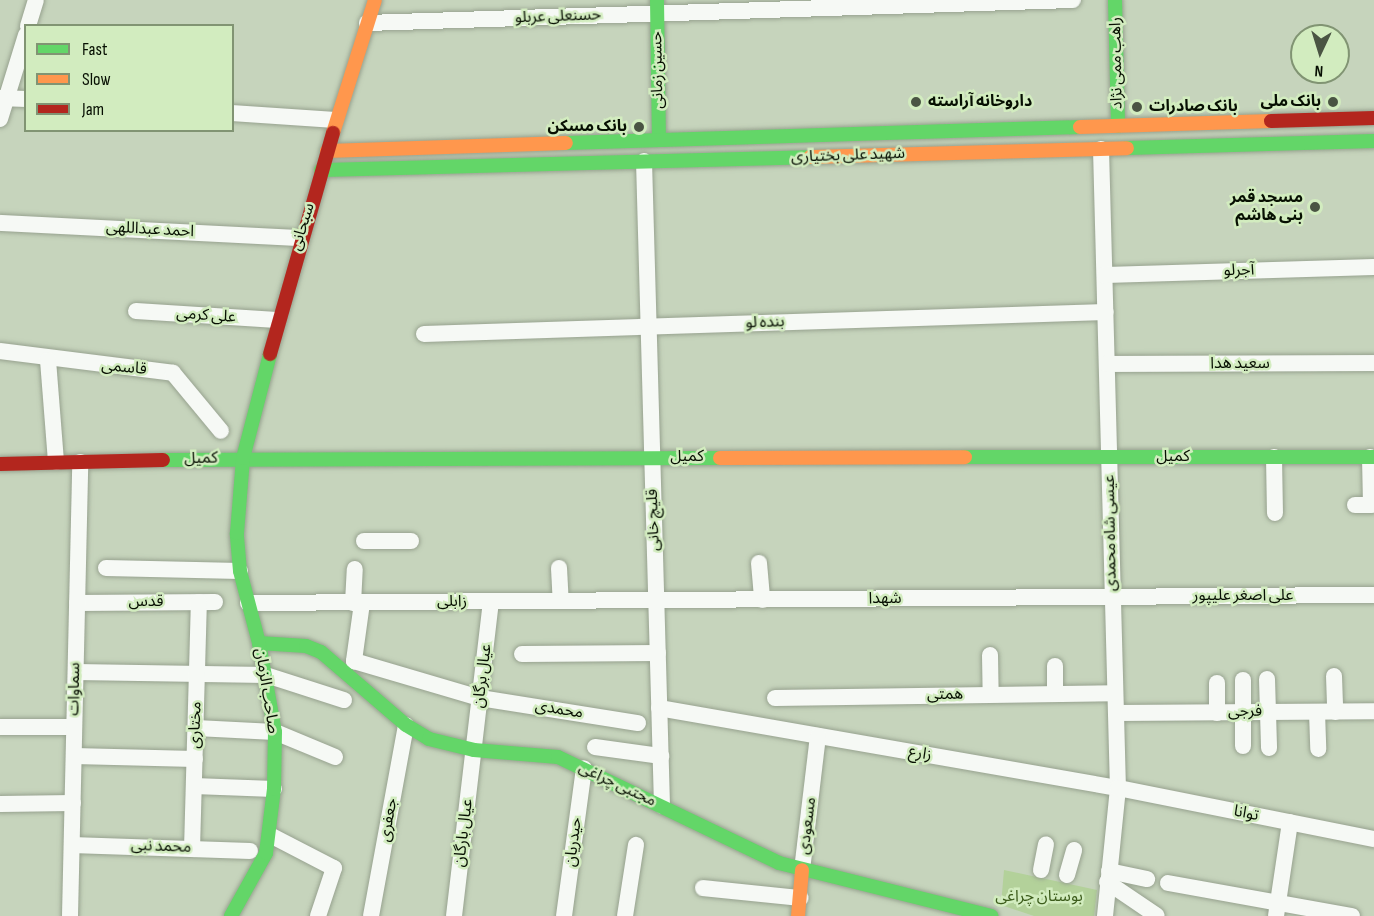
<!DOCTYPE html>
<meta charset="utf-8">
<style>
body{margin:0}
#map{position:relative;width:1374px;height:916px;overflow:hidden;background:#c6d4bc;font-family:"Sofia Sans Condensed","Noto Sans Arabic",sans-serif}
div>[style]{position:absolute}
.green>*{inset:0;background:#b3d19a}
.roads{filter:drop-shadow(0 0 2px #97a28f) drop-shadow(0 0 2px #97a28f)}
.street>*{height:16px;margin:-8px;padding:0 8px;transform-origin:8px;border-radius:8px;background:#f6f9f5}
.fast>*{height:14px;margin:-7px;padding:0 7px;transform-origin:7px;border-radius:7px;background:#63d668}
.slow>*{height:14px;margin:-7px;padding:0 7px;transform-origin:7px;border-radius:7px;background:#ff974d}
.jam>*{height:14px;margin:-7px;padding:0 7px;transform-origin:7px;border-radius:7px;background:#b3261e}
.dots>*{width:16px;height:16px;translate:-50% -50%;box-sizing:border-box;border:3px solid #d2ecbf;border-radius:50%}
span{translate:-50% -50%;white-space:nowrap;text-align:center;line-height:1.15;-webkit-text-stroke:5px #d2ecbf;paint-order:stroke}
.street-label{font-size:16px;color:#070f02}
.poi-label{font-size:16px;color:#070f02;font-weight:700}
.left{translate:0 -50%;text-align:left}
.right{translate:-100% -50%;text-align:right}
.park-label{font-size:16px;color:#3c5c1b}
.legend{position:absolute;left:24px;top:24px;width:210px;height:108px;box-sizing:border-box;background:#d2ecbf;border:2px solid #819473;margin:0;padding:8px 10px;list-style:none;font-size:18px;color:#070f02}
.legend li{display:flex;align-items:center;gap:12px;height:30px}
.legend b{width:30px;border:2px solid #819473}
.north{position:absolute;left:1290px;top:24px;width:60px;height:60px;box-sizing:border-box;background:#d2ecbf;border:2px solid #819473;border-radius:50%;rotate:184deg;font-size:16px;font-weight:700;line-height:24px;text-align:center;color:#070f02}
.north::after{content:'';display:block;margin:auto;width:21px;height:27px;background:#4a5443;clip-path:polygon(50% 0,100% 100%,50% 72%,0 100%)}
</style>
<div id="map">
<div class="green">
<i style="clip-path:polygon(1004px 870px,1097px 890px,1094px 916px,1034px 916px,1001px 905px)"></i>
</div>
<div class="roads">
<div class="street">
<i style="left:367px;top:23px;width:706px;rotate:-1.87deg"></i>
<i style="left:28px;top:26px;width:27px;rotate:-73deg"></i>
<i style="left:0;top:98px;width:26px;rotate:2deg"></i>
<i style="left:232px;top:113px;width:103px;rotate:3.9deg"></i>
<i style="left:0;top:119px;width:88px;rotate:-72.8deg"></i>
<i style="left:1101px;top:149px;width:639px;rotate:88.48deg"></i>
<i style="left:1118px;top:788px;width:129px;rotate:95.8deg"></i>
<i style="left:644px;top:161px;width:645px;rotate:88.4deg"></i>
<i style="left:0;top:223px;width:300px;rotate:2.9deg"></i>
<i style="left:1105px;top:275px;width:269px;rotate:-1.7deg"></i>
<i style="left:136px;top:311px;width:141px;rotate:3.7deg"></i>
<i style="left:424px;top:334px;width:682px;rotate:-1.85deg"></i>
<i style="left:0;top:351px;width:174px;rotate:7.2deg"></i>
<i style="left:173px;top:373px;width:75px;rotate:50.4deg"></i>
<i style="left:48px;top:360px;width:102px;rotate:85.5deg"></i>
<i style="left:1107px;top:364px;width:267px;rotate:-0.2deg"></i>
<i style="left:1274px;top:457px;width:56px;rotate:89deg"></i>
<i style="left:1355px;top:505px;width:16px"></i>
<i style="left:1371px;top:505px;width:48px;rotate:-91.2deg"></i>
<i style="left:364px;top:541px;width:47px"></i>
<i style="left:759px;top:563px;width:37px;rotate:85deg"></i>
<i style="left:106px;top:568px;width:134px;rotate:1.3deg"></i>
<i style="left:559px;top:568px;width:33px;rotate:87deg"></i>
<i style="left:77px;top:603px;width:138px;rotate:-0.4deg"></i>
<i style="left:248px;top:603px;width:1126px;rotate:-0.41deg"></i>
<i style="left:353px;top:603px;width:34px;rotate:-87deg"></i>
<i style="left:362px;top:603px;width:59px;rotate:97.9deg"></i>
<i style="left:354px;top:661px;width:131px;rotate:16.4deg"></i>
<i style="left:480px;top:698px;width:160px;rotate:9deg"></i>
<i style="left:522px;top:654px;width:136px;rotate:-0.4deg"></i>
<i style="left:990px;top:655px;width:39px;rotate:89deg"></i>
<i style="left:1055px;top:666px;width:28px;rotate:90deg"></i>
<i style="left:76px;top:672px;width:190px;rotate:0.9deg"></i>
<i style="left:266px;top:675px;width:82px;rotate:17.8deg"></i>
<i style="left:1334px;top:676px;width:36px;rotate:88deg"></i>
<i style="left:1267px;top:679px;width:69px;rotate:88.3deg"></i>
<i style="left:1243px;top:680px;width:66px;rotate:90deg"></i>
<i style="left:775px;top:698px;width:340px;rotate:-0.8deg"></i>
<i style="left:659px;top:708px;width:466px;rotate:9.9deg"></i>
<i style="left:1118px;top:788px;width:261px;rotate:11.3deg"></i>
<i style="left:1317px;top:712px;width:37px;rotate:88deg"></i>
<i style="left:1116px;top:713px;width:258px;rotate:-0.4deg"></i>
<i style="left:1217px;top:713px;width:30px;rotate:-90deg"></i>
<i style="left:0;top:727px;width:74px"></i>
<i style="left:196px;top:728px;width:79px;rotate:2.9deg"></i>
<i style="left:275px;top:732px;width:65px;rotate:22.6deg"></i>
<i style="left:595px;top:747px;width:67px;rotate:7.8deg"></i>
<i style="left:74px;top:756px;width:121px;rotate:1.4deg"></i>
<i style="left:194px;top:786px;width:80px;rotate:2.1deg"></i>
<i style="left:0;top:804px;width:73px;rotate:-0.8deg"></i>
<i style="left:270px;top:835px;width:72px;rotate:27.3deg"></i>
<i style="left:334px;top:868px;width:51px;rotate:108.4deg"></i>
<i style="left:72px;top:845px;width:178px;rotate:1.9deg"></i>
<i style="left:192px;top:849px;width:247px;rotate:-88.4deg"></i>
<i style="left:802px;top:870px;width:135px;rotate:-83.2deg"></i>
<i style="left:1041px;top:870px;width:26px;rotate:-79deg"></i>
<i style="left:1109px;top:871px;width:39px;rotate:12deg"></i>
<i style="left:1067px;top:875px;width:26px;rotate:-74deg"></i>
<i style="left:1107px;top:882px;width:60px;rotate:34.2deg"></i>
<i style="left:1168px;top:883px;width:187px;rotate:10.2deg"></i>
<i style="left:703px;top:888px;width:98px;rotate:5.9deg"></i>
<i style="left:70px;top:916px;width:454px;rotate:-88.7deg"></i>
<i style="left:371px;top:916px;width:194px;rotate:-79.6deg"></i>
<i style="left:454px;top:916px;width:316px;rotate:-83.3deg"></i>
<i style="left:564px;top:916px;width:149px;rotate:-82.3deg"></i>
<i style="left:625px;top:916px;width:72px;rotate:-81.2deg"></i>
<i style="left:1276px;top:916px;width:95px;rotate:-81.5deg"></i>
</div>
<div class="fast">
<i style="left:657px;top:0;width:140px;rotate:89.2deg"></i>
<i style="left:1115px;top:0;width:126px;rotate:88.6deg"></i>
<i style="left:566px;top:143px;width:514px;rotate:-1.78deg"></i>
<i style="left:1127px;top:148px;width:247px;rotate:-1.6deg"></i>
<i style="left:321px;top:170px;width:489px;rotate:-1.5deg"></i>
<i style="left:965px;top:457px;width:409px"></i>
<i style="left:163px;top:460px;width:557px;rotate:-0.21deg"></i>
<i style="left:259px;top:643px;width:47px;rotate:3.7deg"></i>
<i style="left:306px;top:646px;width:16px;rotate:22deg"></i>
<i style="left:321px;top:652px;width:112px;rotate:40.7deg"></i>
<i style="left:406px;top:725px;width:27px;rotate:31deg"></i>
<i style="left:429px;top:739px;width:46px;rotate:13.7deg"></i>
<i style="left:474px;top:750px;width:84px;rotate:4.8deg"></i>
<i style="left:558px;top:757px;width:245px;rotate:25.6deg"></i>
<i style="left:779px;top:863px;width:219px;rotate:14deg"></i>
<i style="left:231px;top:916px;width:72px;rotate:-60.9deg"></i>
<i style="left:266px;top:853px;width:64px;rotate:-82.9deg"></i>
<i style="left:274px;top:789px;width:57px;rotate:-89deg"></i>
<i style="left:275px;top:732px;width:90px;rotate:-100.2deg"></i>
<i style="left:259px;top:643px;width:74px;rotate:-104.8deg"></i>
<i style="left:240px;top:571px;width:38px;rotate:-95deg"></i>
<i style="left:237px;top:533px;width:75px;rotate:-85.4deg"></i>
<i style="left:243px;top:458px;width:107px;rotate:-75.4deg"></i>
</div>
<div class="slow">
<i style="left:1080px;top:127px;width:191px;rotate:-1.8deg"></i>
<i style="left:333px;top:133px;width:139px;rotate:-72.5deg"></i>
<i style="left:327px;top:151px;width:239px;rotate:-1.9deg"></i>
<i style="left:810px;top:157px;width:317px;rotate:-1.6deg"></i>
<i style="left:720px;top:458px;width:245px;rotate:-0.2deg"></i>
<i style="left:798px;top:916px;width:46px;rotate:-85deg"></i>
</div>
<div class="jam">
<i style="left:1271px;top:121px;width:103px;rotate:-1.7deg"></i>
<i style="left:270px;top:354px;width:230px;rotate:-74.1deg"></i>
<i style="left:0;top:464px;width:163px;rotate:-1.4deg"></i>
</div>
</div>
<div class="dots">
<i style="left:916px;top:102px;background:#4a5443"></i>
<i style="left:1333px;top:102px;background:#4a5443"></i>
<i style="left:1137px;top:107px;background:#4a5443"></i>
<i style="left:639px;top:127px;background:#4a5443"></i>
<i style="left:1315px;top:207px;background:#4a5443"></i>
</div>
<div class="street-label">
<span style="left:558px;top:17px;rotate:-2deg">حسنعلی عربلو</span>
<span style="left:1117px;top:63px;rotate:-91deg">راهب ممی نژاد</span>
<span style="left:658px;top:70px;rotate:-91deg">حسین زمانی</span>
<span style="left:848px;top:156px;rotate:-2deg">شهید علی بختیاری</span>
<span style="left:303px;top:227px;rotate:-73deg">سبحانی</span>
<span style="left:150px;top:230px;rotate:3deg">احمد عبداللهی</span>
<span style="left:1239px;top:271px;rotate:-2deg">آجرلو</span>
<span style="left:206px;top:316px;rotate:4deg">علی کرمی</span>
<span style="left:765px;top:323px;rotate:-2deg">بنده لو</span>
<span style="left:1240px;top:364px">سعید هدا</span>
<span style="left:124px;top:368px;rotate:5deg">قاسمی</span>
<span style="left:687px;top:457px">کمیل</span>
<span style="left:1173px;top:457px">کمیل</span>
<span style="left:201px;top:459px;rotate:-1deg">کمیل</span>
<span style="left:654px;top:520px;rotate:-92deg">قلیچ خانی</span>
<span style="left:1111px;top:533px;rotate:-91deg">عیسی شاه محمدی</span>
<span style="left:1243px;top:596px">علی اصغر علیپور</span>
<span style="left:885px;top:599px">شهدا</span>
<span style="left:146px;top:602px">قدس</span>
<span style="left:452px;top:602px">زابلی</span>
<span style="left:483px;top:676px;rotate:-83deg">عیال برگان</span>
<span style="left:75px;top:689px;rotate:-89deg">سماوات</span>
<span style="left:266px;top:691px;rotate:81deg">صاحب الزمان</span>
<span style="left:945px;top:695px;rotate:-1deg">همتی</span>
<span style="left:559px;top:710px;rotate:9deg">محمدی</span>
<span style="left:1245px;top:712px;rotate:-1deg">فرجی</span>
<span style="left:196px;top:725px;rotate:-88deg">مختاری</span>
<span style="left:920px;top:754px;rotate:10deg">زارع</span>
<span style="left:617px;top:785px;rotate:25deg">مجتبی چراغی</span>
<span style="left:1246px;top:814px;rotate:11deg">توانا</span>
<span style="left:389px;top:820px;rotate:-80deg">جعفری</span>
<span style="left:808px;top:826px;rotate:-83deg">مسعودی</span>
<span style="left:464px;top:833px;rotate:-83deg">عیال بارگان</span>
<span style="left:574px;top:842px;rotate:-83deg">حیدریان</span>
<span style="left:161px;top:847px;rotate:2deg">محمد نبی</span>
</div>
<div class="poi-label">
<span class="left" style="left:928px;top:102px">داروخانه آراسته</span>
<span class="right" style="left:1321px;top:102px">بانک ملی</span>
<span class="left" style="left:1149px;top:107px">بانک صادرات</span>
<span class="right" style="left:627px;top:127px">بانک مسکن</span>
<span class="right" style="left:1303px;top:207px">مسجد قمر<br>بنی هاشم</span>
</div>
<div class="park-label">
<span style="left:1039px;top:897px">بوستان چراغی</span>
</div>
<ul class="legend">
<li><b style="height:8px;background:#63d668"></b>Fast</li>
<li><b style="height:8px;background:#ff974d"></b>Slow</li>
<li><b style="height:8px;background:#b3261e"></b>Jam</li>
</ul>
<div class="north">N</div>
</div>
